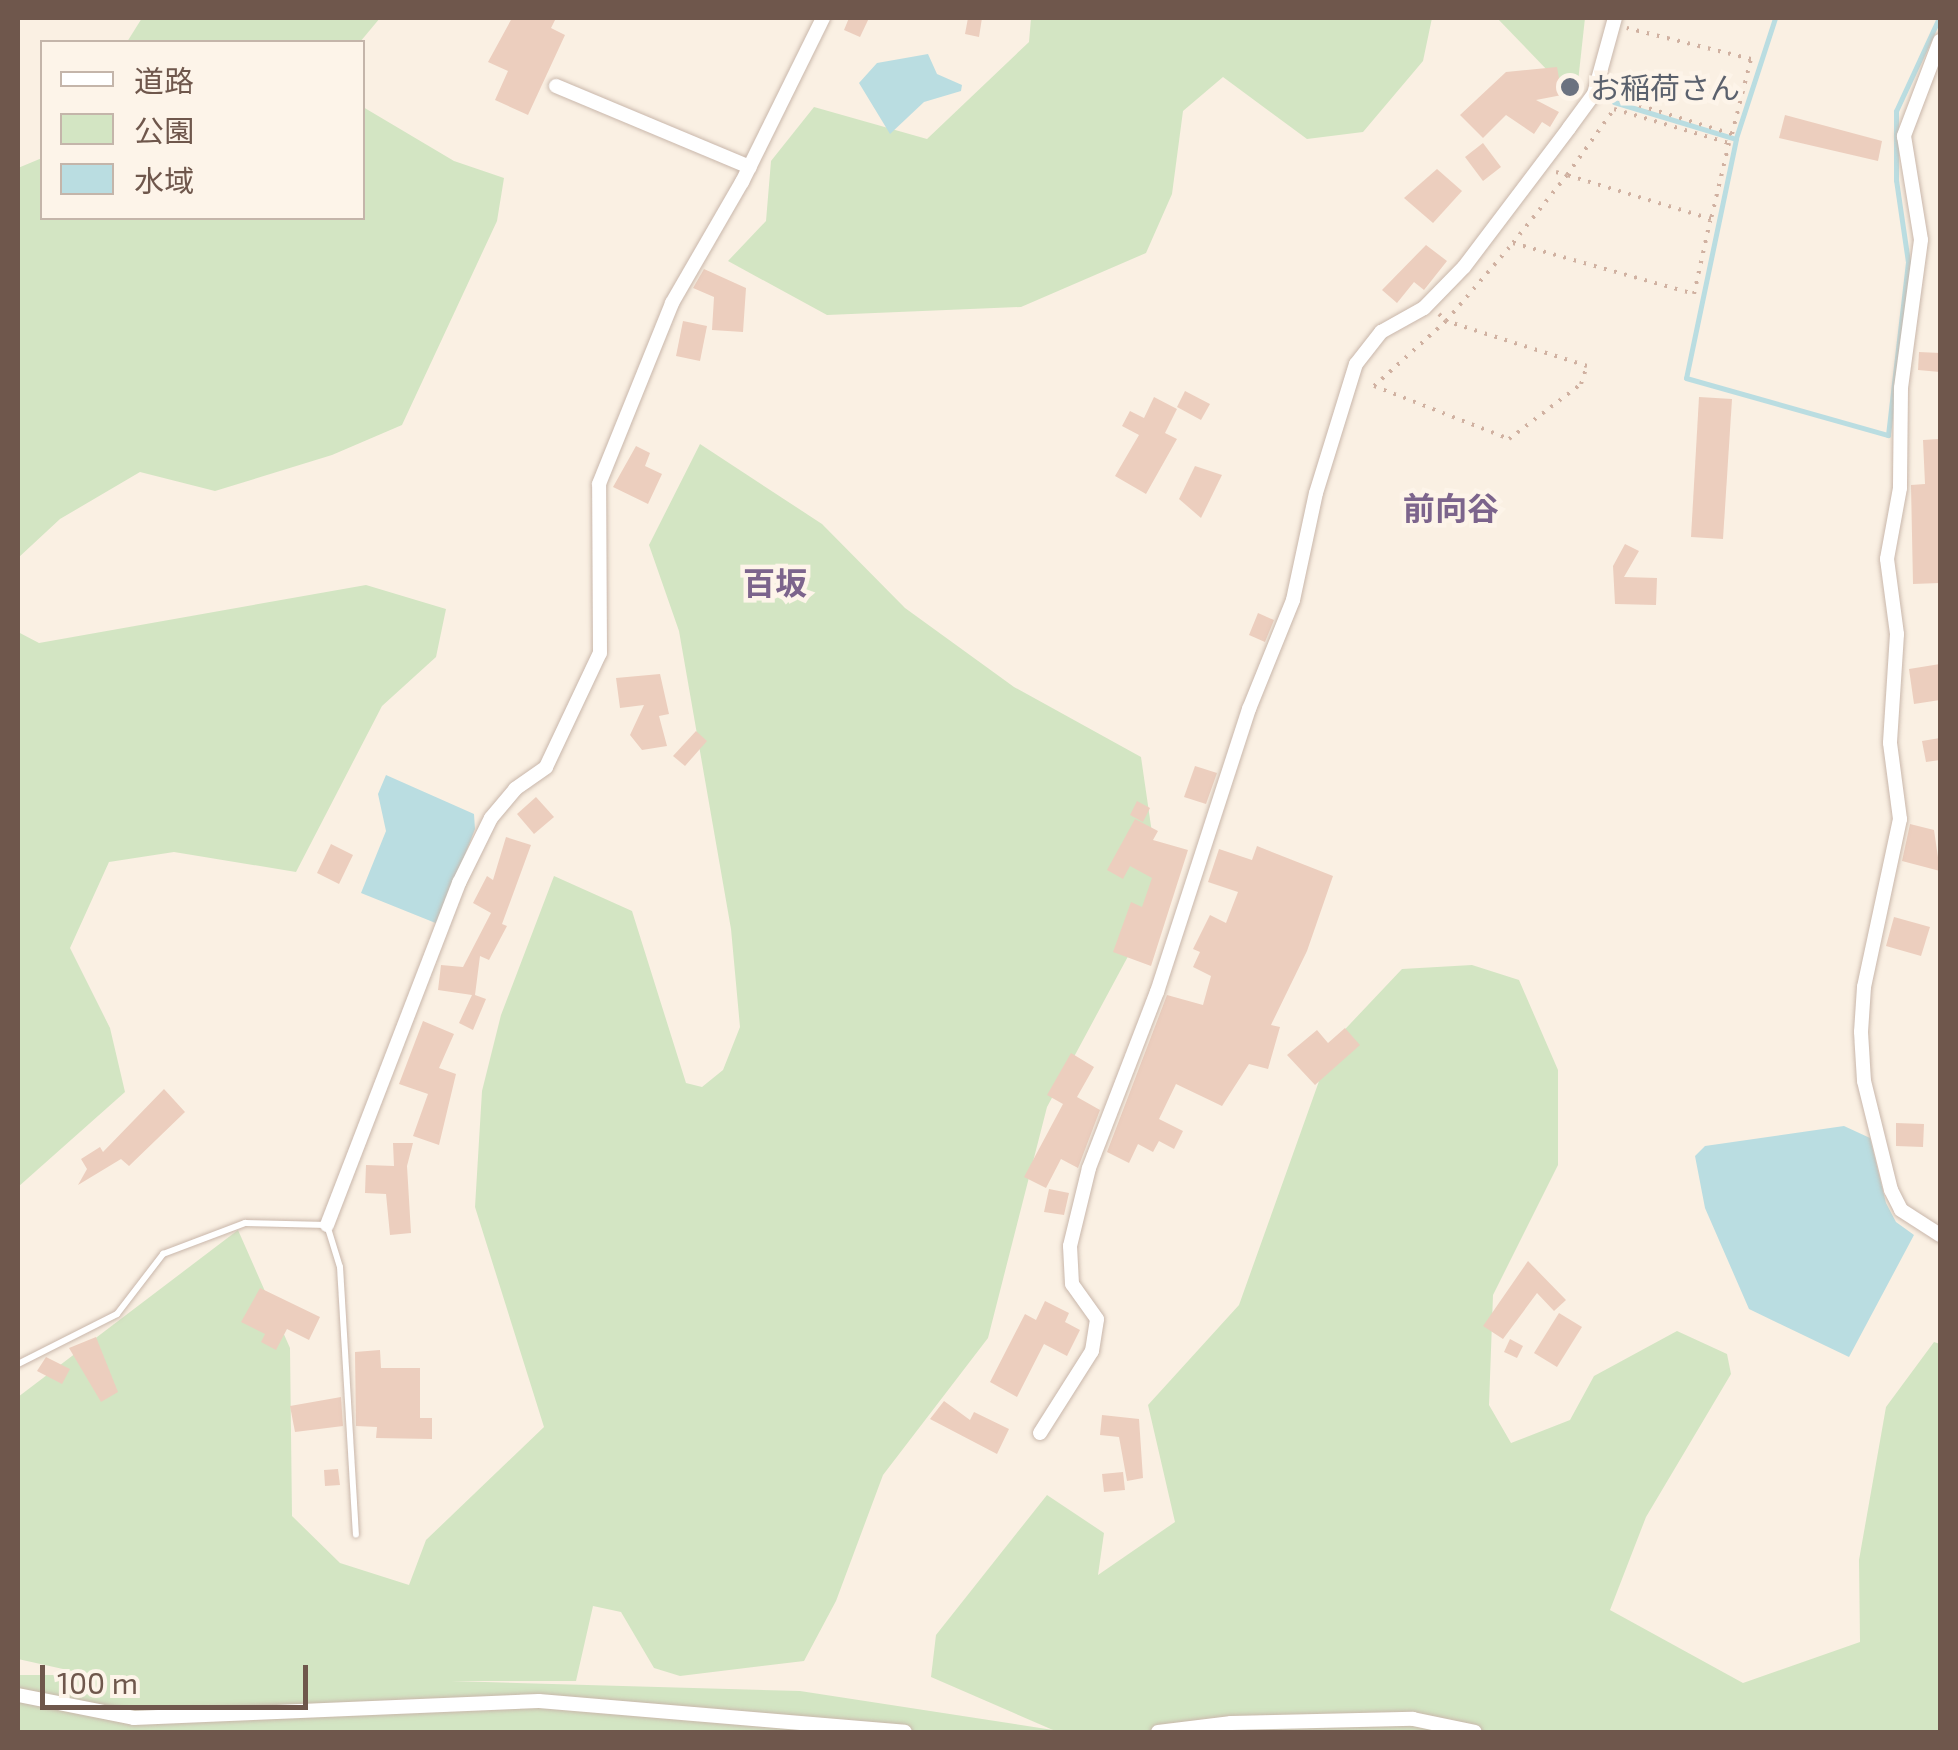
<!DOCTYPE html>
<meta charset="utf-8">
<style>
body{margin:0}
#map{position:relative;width:1958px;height:1750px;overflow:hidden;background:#faf0e3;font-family:"Exo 2","Noto Sans JP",sans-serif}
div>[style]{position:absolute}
.green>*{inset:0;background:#d3e5c3}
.water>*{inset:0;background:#badde1}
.stream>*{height:5px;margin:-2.5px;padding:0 2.5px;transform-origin:2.5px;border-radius:2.5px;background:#badde1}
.building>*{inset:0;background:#eccebe}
.path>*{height:4px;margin-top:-2px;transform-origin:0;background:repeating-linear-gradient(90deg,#d0b1a1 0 2.5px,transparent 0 10.5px)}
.roads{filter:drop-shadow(0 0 2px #c9b7ab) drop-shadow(0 0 2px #c9b7ab)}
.lane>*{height:6px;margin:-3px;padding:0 3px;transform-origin:3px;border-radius:3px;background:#fff}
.street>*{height:14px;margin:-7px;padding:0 7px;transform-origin:7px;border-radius:7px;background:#fff}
.dots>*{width:28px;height:28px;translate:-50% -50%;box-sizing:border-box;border:5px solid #fdf4e9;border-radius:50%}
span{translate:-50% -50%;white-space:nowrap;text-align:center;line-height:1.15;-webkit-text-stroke:9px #fdf4e9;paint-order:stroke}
.worship-label{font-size:30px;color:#5b616d}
.left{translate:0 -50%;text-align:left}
.neighbourhood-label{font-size:32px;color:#7c648c;font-weight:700}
.frame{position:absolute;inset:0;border:20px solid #6f574c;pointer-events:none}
.legend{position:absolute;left:40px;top:40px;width:325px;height:180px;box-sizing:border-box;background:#fdf4e9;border:2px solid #c4b5aa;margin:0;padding:12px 18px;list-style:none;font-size:30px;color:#6f574c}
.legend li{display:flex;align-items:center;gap:20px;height:50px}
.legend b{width:50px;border:2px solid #c4b5aa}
.scale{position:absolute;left:40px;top:1665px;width:268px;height:45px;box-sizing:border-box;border:5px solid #6f574c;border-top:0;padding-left:12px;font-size:30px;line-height:35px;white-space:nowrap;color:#6f574c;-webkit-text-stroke:8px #fdf4e9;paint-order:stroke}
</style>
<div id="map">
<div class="green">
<i style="clip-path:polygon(142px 18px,380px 18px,360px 42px,127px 42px)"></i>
<i style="clip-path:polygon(1031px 18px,1432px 18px,1423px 61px,1363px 132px,1307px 139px,1223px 77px,1183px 111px,1172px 194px,1146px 253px,1021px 307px,827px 315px,728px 261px,766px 221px,771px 161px,814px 107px,927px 139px,1029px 42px)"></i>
<i style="clip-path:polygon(1497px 18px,1585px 18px,1576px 100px)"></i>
<i style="clip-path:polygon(363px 107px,454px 161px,504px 178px,497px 221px,402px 425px,332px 455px,215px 491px,140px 472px,60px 519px,18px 558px,18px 168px,42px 158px,42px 218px,362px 218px)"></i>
<i style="clip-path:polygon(700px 444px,822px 524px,905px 608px,1014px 687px,1141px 757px,1161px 895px,1047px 1107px,988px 1338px,883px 1475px,836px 1601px,804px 1661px,680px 1676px,654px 1668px,621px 1612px,593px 1606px,576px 1681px,451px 1681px,800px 1691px,1053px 1730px,931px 1677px,936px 1635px,1047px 1495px,1104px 1533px,1098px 1575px,1175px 1522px,1148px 1405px,1239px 1305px,1333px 1042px,1402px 969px,1472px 965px,1519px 980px,1558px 1070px,1558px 1165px,1493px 1295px,1489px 1405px,1511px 1443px,1570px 1420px,1594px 1376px,1677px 1331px,1727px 1354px,1731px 1374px,1646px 1517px,1610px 1610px,1743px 1683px,1860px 1642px,1859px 1560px,1886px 1407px,1934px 1342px,1940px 1344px,1940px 1732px,18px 1732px,18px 1675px,90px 1675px,18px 1659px,18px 1397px,238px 1230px,290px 1348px,292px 1516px,340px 1563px,409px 1585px,426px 1540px,544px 1427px,475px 1207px,482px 1091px,501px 1015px,554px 876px,632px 911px,686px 1083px,702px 1087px,723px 1070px,740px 1027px,731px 929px,679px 631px,649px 545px)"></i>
<i style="clip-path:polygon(366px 585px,446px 609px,436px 657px,382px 706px,296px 872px,174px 852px,109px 862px,70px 948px,110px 1028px,125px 1092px,18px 1187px,18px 632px,39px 643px)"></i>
</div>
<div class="water">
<i style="clip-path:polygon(928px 54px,937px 74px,962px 85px,961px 91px,924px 102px,890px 134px,859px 83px,877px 63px)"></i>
<i style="clip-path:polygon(386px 775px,474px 814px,475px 829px,438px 924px,361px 893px,386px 831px,378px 794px)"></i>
<i style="clip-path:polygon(1844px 1126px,1870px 1138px,1886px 1203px,1896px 1222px,1914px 1235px,1849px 1357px,1749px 1309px,1705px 1208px,1695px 1156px,1705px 1146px)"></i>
</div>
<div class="stream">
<i style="left:1614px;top:102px;width:127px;rotate:16.9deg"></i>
<i style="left:1736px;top:139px;width:244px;rotate:101.8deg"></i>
<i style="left:1686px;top:378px;width:210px;rotate:15.8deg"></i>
<i style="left:1888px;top:435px;width:174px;rotate:-83.4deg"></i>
<i style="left:1908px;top:262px;width:83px;rotate:-98.3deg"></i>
<i style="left:1896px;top:180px;width:69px;rotate:-90deg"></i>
<i style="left:1896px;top:111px;width:102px;rotate:-65.2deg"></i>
<i style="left:1736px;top:138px;width:126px;rotate:-72deg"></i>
</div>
<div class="building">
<i style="clip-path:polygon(512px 18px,556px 18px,551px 28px,565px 35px,528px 115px,495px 100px,508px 71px,488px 62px)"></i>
<i style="clip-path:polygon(849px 18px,869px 18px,860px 37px,844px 30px)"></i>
<i style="clip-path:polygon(968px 18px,982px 18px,979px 37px,965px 34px)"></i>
<i style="clip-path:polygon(1557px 67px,1562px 95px,1536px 100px,1559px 112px,1550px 127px,1542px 122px,1534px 134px,1506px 115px,1483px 138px,1460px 115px,1506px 72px)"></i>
<i style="clip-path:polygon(1785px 115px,1882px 141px,1878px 161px,1779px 138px)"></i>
<i style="clip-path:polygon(1483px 143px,1501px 167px,1483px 181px,1465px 157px)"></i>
<i style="clip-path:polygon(1437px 169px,1462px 191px,1433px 223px,1404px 198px)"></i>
<i style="clip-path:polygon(1426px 245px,1447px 261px,1424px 290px,1414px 282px,1397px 303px,1382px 290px)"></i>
<i style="clip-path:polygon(704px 269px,746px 288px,743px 332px,712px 330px,714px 297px,693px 288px)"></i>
<i style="clip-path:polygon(683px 321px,707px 326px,700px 361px,676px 356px)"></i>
<i style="clip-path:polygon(1919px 352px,1940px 353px,1940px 372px,1918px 370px)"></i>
<i style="clip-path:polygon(1185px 391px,1210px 404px,1201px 420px,1177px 407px)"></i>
<i style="clip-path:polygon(1154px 397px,1177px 409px,1165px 433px,1177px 439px,1146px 494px,1115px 476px,1139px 435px,1122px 426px,1130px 411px,1144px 418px)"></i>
<i style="clip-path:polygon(1699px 397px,1732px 399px,1723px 539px,1691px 537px)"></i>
<i style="clip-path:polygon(1940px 439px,1940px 583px,1913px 584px,1911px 485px,1925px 484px,1923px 440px)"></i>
<i style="clip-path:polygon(636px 446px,650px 453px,645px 466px,662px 474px,648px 504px,613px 487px)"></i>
<i style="clip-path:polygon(1195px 466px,1222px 475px,1201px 518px,1179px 499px)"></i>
<i style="clip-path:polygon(1625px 544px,1639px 551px,1624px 577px,1657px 578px,1656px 605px,1615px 604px,1613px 566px)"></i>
<i style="clip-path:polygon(1258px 613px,1274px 620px,1265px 642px,1249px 635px)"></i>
<i style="clip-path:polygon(1940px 664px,1940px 700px,1914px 704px,1909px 669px)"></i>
<i style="clip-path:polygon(660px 674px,669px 714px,659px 716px,667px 746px,642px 750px,630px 735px,644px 705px,620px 708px,616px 678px)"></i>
<i style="clip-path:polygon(696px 731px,707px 741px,685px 766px,673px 756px)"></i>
<i style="clip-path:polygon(1940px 738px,1940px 760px,1926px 762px,1922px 741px)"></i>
<i style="clip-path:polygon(1195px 766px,1217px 773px,1206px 804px,1184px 797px)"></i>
<i style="clip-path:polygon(536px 797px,554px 817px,534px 834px,517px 814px)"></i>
<i style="clip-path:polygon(1137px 801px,1150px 808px,1143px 822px,1130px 815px)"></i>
<i style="clip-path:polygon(1135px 819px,1158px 831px,1153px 840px,1188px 850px,1151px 966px,1113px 952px,1131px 902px,1142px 907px,1152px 878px,1130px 866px,1123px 879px,1107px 870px)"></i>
<i style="clip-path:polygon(1910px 824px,1934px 830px,1940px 871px,1902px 861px)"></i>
<i style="clip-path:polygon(506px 837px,531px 845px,502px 924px,507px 926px,489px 960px,480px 956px,475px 995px,486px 999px,473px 1030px,459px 1023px,472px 995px,438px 990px,441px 965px,463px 967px,491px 913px,473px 903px,487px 876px,493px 880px)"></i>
<i style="clip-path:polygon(331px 844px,353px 855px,339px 884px,317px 873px)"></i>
<i style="clip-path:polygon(1257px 846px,1333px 876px,1307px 951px,1271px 1025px,1280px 1027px,1268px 1069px,1249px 1064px,1222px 1106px,1176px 1084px,1159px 1119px,1183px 1131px,1174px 1149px,1159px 1141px,1153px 1152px,1138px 1144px,1129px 1163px,1107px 1152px,1167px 995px,1203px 1005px,1211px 976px,1193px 967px,1200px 952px,1193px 949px,1210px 915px,1226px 923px,1238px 892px,1208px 882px,1219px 849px,1252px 860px)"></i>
<i style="clip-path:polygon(1894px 917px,1930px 927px,1921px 956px,1886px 946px)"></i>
<i style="clip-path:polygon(423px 1021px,454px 1034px,439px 1068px,456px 1074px,439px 1145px,413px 1136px,428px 1094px,399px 1084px)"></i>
<i style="clip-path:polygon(1345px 1028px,1360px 1045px,1315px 1085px,1287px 1055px,1317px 1030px,1328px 1043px)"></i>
<i style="clip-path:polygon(1071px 1053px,1094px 1067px,1077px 1097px,1100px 1110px,1078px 1168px,1061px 1159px,1046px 1188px,1024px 1177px,1063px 1104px,1047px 1095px)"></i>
<i style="clip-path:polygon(164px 1089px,185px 1112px,129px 1166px,121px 1159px,78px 1185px,87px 1169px,81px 1159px,100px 1147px,103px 1152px)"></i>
<i style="clip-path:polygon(1896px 1123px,1924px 1124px,1923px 1147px,1896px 1146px)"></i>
<i style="clip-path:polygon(393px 1143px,413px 1143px,407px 1166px,411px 1233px,390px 1235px,386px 1194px,365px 1193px,366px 1165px,394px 1166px)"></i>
<i style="clip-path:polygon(1049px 1189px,1069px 1193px,1064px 1215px,1044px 1212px)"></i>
<i style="clip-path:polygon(1528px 1261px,1566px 1300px,1554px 1311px,1537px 1293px,1503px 1339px,1483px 1326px)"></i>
<i style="clip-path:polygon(260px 1288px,320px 1317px,309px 1340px,287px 1329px,276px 1350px,261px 1342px,265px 1334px,241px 1322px)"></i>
<i style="clip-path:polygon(1045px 1301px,1069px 1313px,1065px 1322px,1080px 1330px,1067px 1356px,1044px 1344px,1017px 1397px,990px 1382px,1025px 1314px,1036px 1320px)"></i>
<i style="clip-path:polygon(1559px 1313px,1582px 1327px,1557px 1367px,1534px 1353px)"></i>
<i style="clip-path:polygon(96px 1337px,118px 1392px,101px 1402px,69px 1348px)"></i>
<i style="clip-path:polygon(1510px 1339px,1523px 1346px,1517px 1358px,1504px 1352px)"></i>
<i style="clip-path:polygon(380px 1350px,381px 1368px,420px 1368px,420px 1418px,432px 1418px,432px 1439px,376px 1438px,377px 1427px,356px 1426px,355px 1352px)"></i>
<i style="clip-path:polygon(46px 1357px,70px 1369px,62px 1384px,37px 1371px)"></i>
<i style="clip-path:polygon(341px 1397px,343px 1426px,295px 1432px,290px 1406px)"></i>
<i style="clip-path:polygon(944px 1401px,970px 1420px,974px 1412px,1009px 1429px,997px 1454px,930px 1419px)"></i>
<i style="clip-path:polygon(1102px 1415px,1139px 1419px,1143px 1478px,1127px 1481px,1119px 1437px,1100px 1435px)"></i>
<i style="clip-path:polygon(338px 1469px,340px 1485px,325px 1486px,324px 1470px)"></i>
<i style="clip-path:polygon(1123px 1472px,1125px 1490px,1104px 1492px,1102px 1474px)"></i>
</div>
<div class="path">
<i style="left:1609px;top:96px;width:129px;rotate:17.2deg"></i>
<i style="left:1732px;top:134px;width:77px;rotate:-75.8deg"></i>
<i style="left:1751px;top:59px;width:128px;rotate:-166deg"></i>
<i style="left:1614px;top:109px;width:120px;rotate:16.5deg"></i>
<i style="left:1729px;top:143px;width:78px;rotate:103.3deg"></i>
<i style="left:1711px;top:219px;width:151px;rotate:-163deg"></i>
<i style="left:1567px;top:175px;width:81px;rotate:-54.5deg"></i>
<i style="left:1556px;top:172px;width:11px;rotate:15deg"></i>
<i style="left:1567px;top:175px;width:87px;rotate:128.5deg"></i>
<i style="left:1513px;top:243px;width:188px;rotate:15.7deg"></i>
<i style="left:1694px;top:294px;width:75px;rotate:-77.6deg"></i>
<i style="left:1439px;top:314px;width:10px;rotate:45deg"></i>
<i style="left:1446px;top:321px;width:97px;rotate:137.9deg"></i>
<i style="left:1374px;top:386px;width:145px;rotate:21.4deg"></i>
<i style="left:1509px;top:439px;width:91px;rotate:-37.4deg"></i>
<i style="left:1581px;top:384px;width:19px;rotate:-72deg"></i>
<i style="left:1587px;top:366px;width:148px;rotate:-162.3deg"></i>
<i style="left:1446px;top:321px;width:103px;rotate:-49.3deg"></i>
</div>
<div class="roads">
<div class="lane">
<i style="left:18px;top:1364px;width:111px;rotate:-26.8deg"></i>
<i style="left:117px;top:1314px;width:76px;rotate:-52.5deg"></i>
<i style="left:163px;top:1254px;width:88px;rotate:-20.7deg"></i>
<i style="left:245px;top:1223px;width:82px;rotate:1.4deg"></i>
<i style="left:327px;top:1225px;width:44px;rotate:72.8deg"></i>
<i style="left:340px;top:1267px;width:268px;rotate:86.6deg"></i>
</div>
<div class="street">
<i style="left:1940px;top:41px;width:102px;rotate:110.8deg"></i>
<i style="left:1904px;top:136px;width:105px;rotate:80.7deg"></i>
<i style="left:1921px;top:240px;width:149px;rotate:97.7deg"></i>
<i style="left:1901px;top:388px;width:100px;rotate:90.6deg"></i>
<i style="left:1900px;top:488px;width:72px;rotate:100.4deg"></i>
<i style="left:1887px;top:559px;width:76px;rotate:82.4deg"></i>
<i style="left:1897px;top:634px;width:109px;rotate:93.7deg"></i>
<i style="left:1890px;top:743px;width:77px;rotate:82.5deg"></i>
<i style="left:1900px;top:819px;width:172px;rotate:102.1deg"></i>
<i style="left:1864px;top:987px;width:45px;rotate:93.8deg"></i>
<i style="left:1861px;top:1032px;width:49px;rotate:86.5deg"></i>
<i style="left:1864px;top:1081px;width:112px;rotate:76.1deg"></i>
<i style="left:1891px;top:1190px;width:22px;rotate:63deg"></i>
<i style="left:1901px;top:1210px;width:46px;rotate:32.7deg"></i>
<i style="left:556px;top:86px;width:210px;rotate:22.7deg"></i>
<i style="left:327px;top:1225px;width:367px;rotate:-68.9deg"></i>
<i style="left:459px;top:883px;width:72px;rotate:-63.8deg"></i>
<i style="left:491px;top:818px;width:38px;rotate:-50deg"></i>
<i style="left:515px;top:789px;width:38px;rotate:-35deg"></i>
<i style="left:546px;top:767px;width:126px;rotate:-64.7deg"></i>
<i style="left:600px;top:653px;width:169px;rotate:-90.3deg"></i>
<i style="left:599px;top:484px;width:195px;rotate:-68deg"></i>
<i style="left:672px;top:303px;width:140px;rotate:-60deg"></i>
<i style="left:742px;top:182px;width:183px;rotate:-63.7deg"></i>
<i style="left:1040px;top:1433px;width:97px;rotate:-57.6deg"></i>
<i style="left:1092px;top:1351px;width:32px;rotate:-81deg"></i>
<i style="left:1097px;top:1319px;width:43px;rotate:-125.5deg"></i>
<i style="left:1072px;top:1284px;width:38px;rotate:-93deg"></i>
<i style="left:1070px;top:1246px;width:80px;rotate:-76.3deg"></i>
<i style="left:1089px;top:1168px;width:189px;rotate:-68.9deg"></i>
<i style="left:1157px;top:992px;width:298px;rotate:-72deg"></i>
<i style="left:1249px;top:709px;width:118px;rotate:-68deg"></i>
<i style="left:1293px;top:600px;width:109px;rotate:-77.9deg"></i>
<i style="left:1316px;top:493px;width:135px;rotate:-72.8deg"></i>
<i style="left:1356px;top:364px;width:41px;rotate:-52deg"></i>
<i style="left:1381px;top:332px;width:49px;rotate:-29.2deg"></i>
<i style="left:1424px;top:308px;width:57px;rotate:-45.7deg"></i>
<i style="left:1464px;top:267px;width:174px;rotate:-52.9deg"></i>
<i style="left:1569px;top:128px;width:42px;rotate:-53.7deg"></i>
<i style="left:1594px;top:94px;width:79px;rotate:-74.6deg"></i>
<i style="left:18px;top:1695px;width:118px;rotate:11.2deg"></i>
<i style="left:134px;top:1718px;width:405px;rotate:-2.4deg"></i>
<i style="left:539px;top:1701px;width:367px;rotate:4.8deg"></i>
<i style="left:1158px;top:1732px;width:74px;rotate:-7deg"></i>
<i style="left:1231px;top:1723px;width:182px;rotate:-1.3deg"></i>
<i style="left:1413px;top:1719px;width:63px;rotate:11.8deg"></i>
</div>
</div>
<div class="dots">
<i style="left:1570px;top:87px;background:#6b7280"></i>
</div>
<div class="worship-label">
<span class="left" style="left:1590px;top:87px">お稲荷さん</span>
</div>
<div class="neighbourhood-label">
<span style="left:1451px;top:507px">前向谷</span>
<span style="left:775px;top:582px">百坂</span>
</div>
<div class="frame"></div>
<ul class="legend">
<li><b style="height:12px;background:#fff"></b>道路</li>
<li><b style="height:28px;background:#d3e5c3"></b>公園</li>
<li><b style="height:28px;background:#badde1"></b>水域</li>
</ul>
<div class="scale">100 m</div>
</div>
